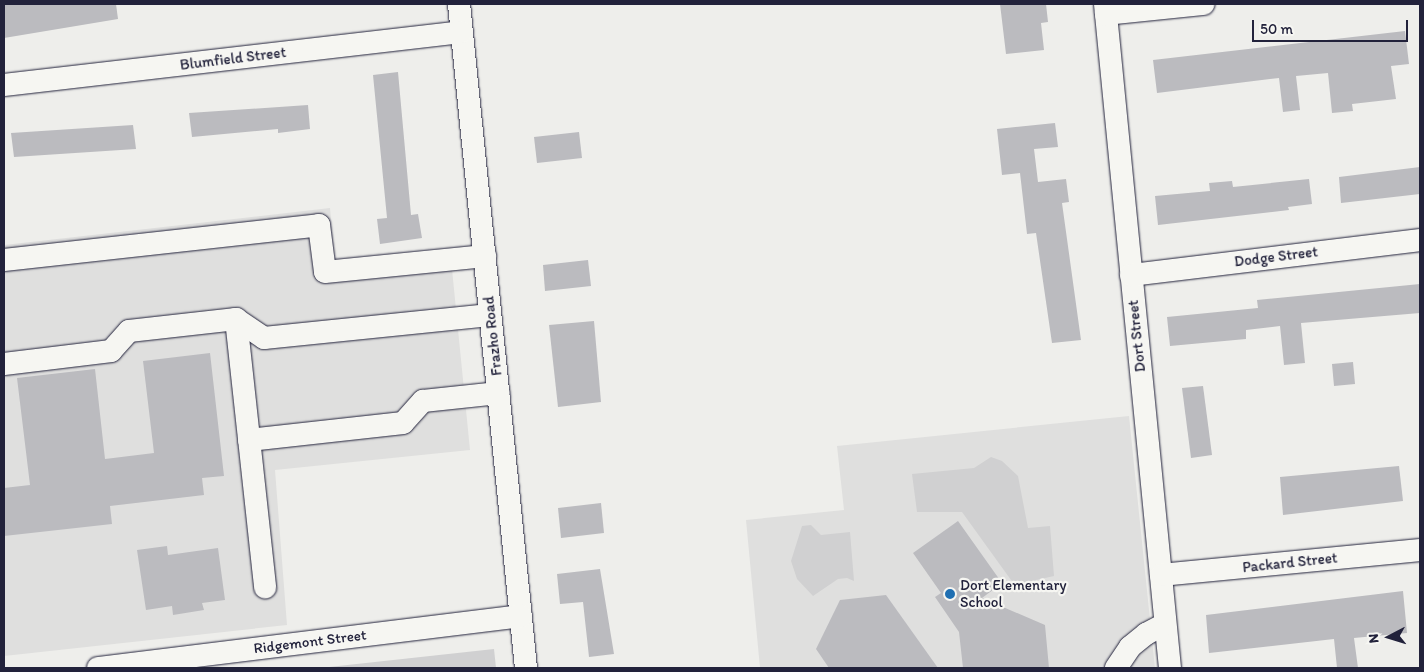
<!DOCTYPE html>
<style>
body{margin:0}
#map{position:relative;width:1424px;height:672px;overflow:hidden;background:#eeeeeb;font-family:Itim,sans-serif}
div>[style]{position:absolute}
.built>*{inset:0;background:#dfdfde}
.green>*{inset:0;background:#d0d0d1}
.building>*{inset:0;background:#bbbbbf}
.roads{filter:drop-shadow(0 0 1px #22223b) drop-shadow(0 0 1px #22223b)}
.minor>*{height:22px;margin:-11px;padding:0 11px;transform-origin:11px;border-radius:11px;background:#f6f6f2}
.dots>*{width:14px;height:14px;translate:-50% -50%;box-sizing:border-box;border:2px solid #f6f6f2;border-radius:50%}
span{translate:-50% -50%;white-space:nowrap;text-align:center;line-height:1.15;-webkit-text-stroke:4.5px #f6f6f2;paint-order:stroke}
.street-label{font-size:15px;color:#22223b}
.poi-label{font-size:15px;color:#22223b}
.left{translate:0 -50%;text-align:left}
.frame{position:absolute;inset:0;border:5px solid #22223b;pointer-events:none}
.north{position:absolute;left:1364px;top:612px;width:50px;height:50px;-webkit-text-stroke:4px #f6f6f2;paint-order:stroke;rotate:265deg;font-size:14px;font-weight:700;line-height:20px;text-align:center;color:#22223b}
.north::after{content:'';display:block;margin:auto;width:18px;height:22px;background:#22223b;clip-path:polygon(50% 0,100% 100%,50% 72%,0 100%)}
.scale{position:absolute;left:1252px;top:20px;width:156px;height:22px;box-sizing:border-box;border:2px solid #22223b;border-top:0;padding-left:6px;font-size:15px;line-height:18px;white-space:nowrap;color:#22223b;-webkit-text-stroke:4px #f6f6f2;paint-order:stroke}
</style>
<div id="map">
<div class="built">
<i style="clip-path:polygon(330px 208px,335px 262px,450px 249px,470px 450px,275px 470px,287px 625px,4px 656px,4px 245px)"></i>
<i style="clip-path:polygon(1129px 416px,1155px 668px,760px 668px,746px 520px,844px 510px,837px 446px)"></i>
</div>
<div class="green">
<i style="clip-path:polygon(991px 457px,1002px 461px,1018px 476px,1028px 528px,1050px 526px,1054px 576px,1018px 584px,1011px 580px,962px 512px,917px 512px,912px 474px,974px 468px)"></i>
<i style="clip-path:polygon(811px 525px,821px 535px,850px 532px,854px 581px,847px 578px,838px 579px,813px 596px,797px 579px,791px 561px,802px 526px)"></i>
<i style="clip-path:polygon(494px 649px,496px 668px,320px 668px)"></i>
</div>
<div class="building">
<i style="clip-path:polygon(4px 4px,116px 4px,118px 19px,4px 38px)"></i>
<i style="clip-path:polygon(1000px 4px,1046px 4px,1048px 22px,1041px 23px,1044px 50px,1006px 54px)"></i>
<i style="clip-path:polygon(1405px 31px,1409px 64px,1391px 66px,1396px 99px,1352px 104px,1353px 111px,1332px 113px,1328px 73px,1296px 76px,1300px 110px,1283px 112px,1279px 78px,1157px 93px,1153px 60px)"></i>
<i style="clip-path:polygon(398px 72px,411px 215px,418px 214px,422px 238px,380px 244px,377px 219px,387px 218px,373px 75px)"></i>
<i style="clip-path:polygon(308px 105px,310px 129px,278px 133px,278px 129px,192px 137px,189px 113px)"></i>
<i style="clip-path:polygon(1055px 123px,1058px 147px,1034px 149px,1038px 182px,1066px 179px,1069px 202px,1062px 203px,1081px 340px,1052px 343px,1036px 233px,1027px 234px,1020px 173px,1002px 175px,997px 129px)"></i>
<i style="clip-path:polygon(133px 125px,136px 149px,14px 157px,11px 133px)"></i>
<i style="clip-path:polygon(579px 132px,582px 158px,537px 163px,534px 137px)"></i>
<i style="clip-path:polygon(1420px 167px,1420px 194px,1341px 203px,1339px 177px)"></i>
<i style="clip-path:polygon(1309px 179px,1312px 204px,1288px 207px,1289px 210px,1158px 225px,1155px 196px,1210px 191px,1209px 183px,1232px 181px,1233px 187px)"></i>
<i style="clip-path:polygon(588px 260px,591px 286px,545px 291px,543px 265px)"></i>
<i style="clip-path:polygon(1420px 284px,1420px 313px,1301px 323px,1305px 363px,1284px 365px,1280px 326px,1246px 330px,1246px 339px,1170px 346px,1167px 317px,1258px 308px,1257px 300px)"></i>
<i style="clip-path:polygon(594px 321px,601px 402px,558px 407px,549px 325px)"></i>
<i style="clip-path:polygon(210px 353px,224px 476px,202px 478px,204px 495px,110px 506px,112px 524px,4px 536px,4px 488px,30px 485px,17px 378px,95px 369px,105px 459px,154px 453px,143px 361px)"></i>
<i style="clip-path:polygon(1353px 362px,1355px 384px,1334px 386px,1332px 364px)"></i>
<i style="clip-path:polygon(1203px 386px,1212px 455px,1191px 458px,1182px 388px)"></i>
<i style="clip-path:polygon(1399px 466px,1403px 501px,1283px 515px,1280px 477px)"></i>
<i style="clip-path:polygon(601px 503px,604px 533px,561px 538px,558px 508px)"></i>
<i style="clip-path:polygon(958px 521px,1002px 583px,982px 598px,1045px 625px,1049px 668px,963px 668px,959px 632px,935px 597px,941px 593px,913px 553px)"></i>
<i style="clip-path:polygon(167px 546px,168px 555px,218px 548px,225px 600px,202px 603px,204px 610px,173px 615px,172px 606px,146px 610px,137px 550px)"></i>
<i style="clip-path:polygon(600px 569px,614px 654px,589px 657px,583px 602px,560px 604px,557px 574px)"></i>
<i style="clip-path:polygon(1403px 591px,1407px 633px,1354px 638px,1358px 668px,1337px 668px,1334px 639px,1209px 653px,1206px 615px)"></i>
<i style="clip-path:polygon(886px 595px,938px 668px,829px 668px,816px 649px,840px 600px)"></i>
</div>
<div class="roads">
<div class="minor">
<i style="left:459px;top:4px;width:667px;rotate:84.24deg"></i>
<i style="left:1105px;top:4px;width:667px;rotate:84.41deg"></i>
<i style="left:1106px;top:14px;width:98px;rotate:-5.9deg"></i>
<i style="left:4px;top:85px;width:460px;rotate:-6.6deg"></i>
<i style="left:4px;top:260px;width:317px;rotate:-6.3deg"></i>
<i style="left:319px;top:225px;width:47px;rotate:82.7deg"></i>
<i style="left:325px;top:272px;width:161px;rotate:-5.7deg"></i>
<i style="left:1131px;top:275px;width:291px;rotate:-6.9deg"></i>
<i style="left:236px;top:319px;width:270px;rotate:83.8deg"></i>
<i style="left:4px;top:364px;width:108px;rotate:-6.9deg"></i>
<i style="left:111px;top:351px;width:27px;rotate:-48deg"></i>
<i style="left:129px;top:331px;width:108px;rotate:-6.4deg"></i>
<i style="left:236px;top:319px;width:34px;rotate:34deg"></i>
<i style="left:264px;top:338px;width:227px;rotate:-5.8deg"></i>
<i style="left:249px;top:440px;width:155px;rotate:-6.3deg"></i>
<i style="left:403px;top:423px;width:30px;rotate:-48deg"></i>
<i style="left:423px;top:401px;width:76px;rotate:-6deg"></i>
<i style="left:1161px;top:575px;width:260px;rotate:-5.5deg"></i>
<i style="left:98px;top:668px;width:426px;rotate:-7deg"></i>
<i style="left:1116px;top:668px;width:25px;rotate:-56deg"></i>
<i style="left:1130px;top:647px;width:21px;rotate:-39deg"></i>
<i style="left:1146px;top:634px;width:21px;rotate:-28deg"></i>
</div>
</div>
<div class="dots">
<i style="left:950px;top:594px;background:#1f6fb2"></i>
</div>
<div class="street-label">
<span style="left:233px;top:59px;rotate:-7deg">Blumfield Street</span>
<span style="left:1276px;top:257px;rotate:-7deg">Dodge Street</span>
<span style="left:493px;top:336px;rotate:-96deg">Frazho Road</span>
<span style="left:1137px;top:336px;rotate:-96deg">Dort Street</span>
<span style="left:1290px;top:563px;rotate:-6deg">Packard Street</span>
<span style="left:310px;top:642px;rotate:-7deg">Ridgemont Street</span>
</div>
<div class="poi-label">
<span class="left" style="left:960px;top:594px">Dort Elementary<br>School</span>
</div>
<div class="frame"></div>
<div class="north">N</div>
<div class="scale">50 m</div>
</div>
